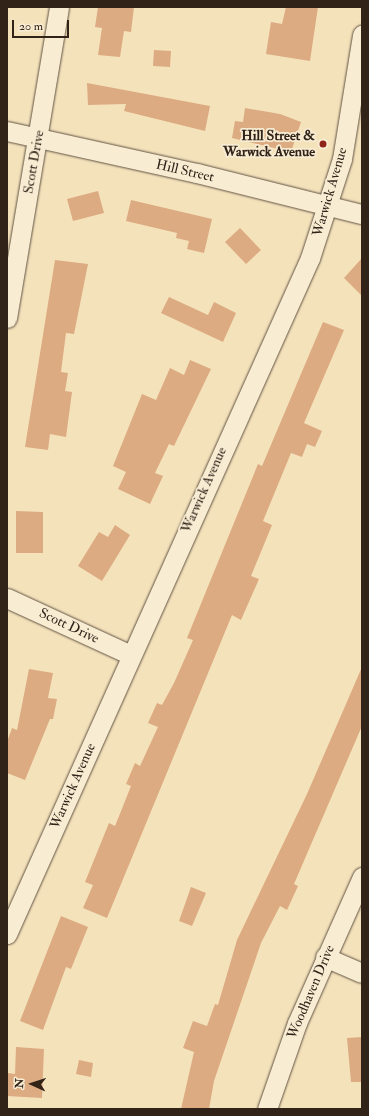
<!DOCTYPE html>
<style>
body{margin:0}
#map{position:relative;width:369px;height:1116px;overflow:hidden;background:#f4e2bb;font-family:"IM FELL Double Pica",serif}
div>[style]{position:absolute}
.building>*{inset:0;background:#ddab81}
.roads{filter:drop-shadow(0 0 1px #625342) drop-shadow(0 0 1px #625342)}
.minor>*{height:19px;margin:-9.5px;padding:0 9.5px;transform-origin:9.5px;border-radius:9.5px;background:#f8ecd3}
.dots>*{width:11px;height:11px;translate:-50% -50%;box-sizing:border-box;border:2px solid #f8ecd3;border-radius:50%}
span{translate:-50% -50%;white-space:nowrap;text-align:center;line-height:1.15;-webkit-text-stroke:3.5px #f8ecd3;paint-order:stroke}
.poi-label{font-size:14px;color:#322319;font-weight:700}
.right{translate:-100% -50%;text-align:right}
.street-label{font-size:14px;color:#322319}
.frame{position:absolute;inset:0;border:8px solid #322319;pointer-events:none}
.north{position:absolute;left:12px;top:1064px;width:40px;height:40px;-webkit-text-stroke:3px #f8ecd3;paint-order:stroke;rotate:273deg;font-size:11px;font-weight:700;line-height:16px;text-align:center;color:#322319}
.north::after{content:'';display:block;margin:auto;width:14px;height:18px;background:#322319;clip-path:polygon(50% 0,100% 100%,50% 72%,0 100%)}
.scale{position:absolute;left:12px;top:20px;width:57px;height:18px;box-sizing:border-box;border:2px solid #322319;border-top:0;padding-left:5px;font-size:12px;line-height:14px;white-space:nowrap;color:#322319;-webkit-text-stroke:3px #f8ecd3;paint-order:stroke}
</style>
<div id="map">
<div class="building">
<i style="clip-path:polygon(98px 7px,134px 7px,131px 32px,124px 31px,120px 57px,98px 55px,102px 28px,95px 27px)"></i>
<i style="clip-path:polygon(286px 7px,318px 7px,310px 61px,266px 54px,271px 22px,282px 24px)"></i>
<i style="clip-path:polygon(154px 50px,171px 51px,170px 67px,153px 66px)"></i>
<i style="clip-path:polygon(87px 83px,210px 106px,205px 131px,124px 111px,126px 104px,88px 105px)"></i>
<i style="clip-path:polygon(245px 108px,280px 114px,301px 122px,291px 152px,232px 138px,235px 121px,243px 122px)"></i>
<i style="clip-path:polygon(98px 191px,104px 213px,73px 221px,67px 199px)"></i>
<i style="clip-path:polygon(131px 200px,212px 219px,204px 253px,187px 249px,189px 241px,176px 238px,177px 233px,126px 221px)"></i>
<i style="clip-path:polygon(240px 228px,261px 250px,246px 264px,225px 242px)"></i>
<i style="clip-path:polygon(362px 258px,362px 296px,344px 278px)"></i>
<i style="clip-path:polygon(55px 260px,88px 264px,74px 334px,66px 333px,61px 372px,68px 373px,65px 391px,72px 392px,66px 437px,50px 434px,48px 450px,25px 447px)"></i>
<i style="clip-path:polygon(169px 297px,208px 315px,214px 302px,236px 313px,223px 342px,161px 313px)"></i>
<i style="clip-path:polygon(323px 322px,344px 330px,304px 423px,322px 431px,315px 447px,307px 444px,302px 457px,291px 453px,263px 521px,272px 525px,251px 576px,259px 579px,241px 620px,232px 615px,107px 918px,83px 908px,93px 885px,85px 882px,109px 823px,115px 826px,131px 786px,126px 784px,135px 763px,140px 766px,158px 727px,148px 723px,157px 703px,162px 705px,174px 683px,193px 640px,187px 638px,258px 464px,262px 466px)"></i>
<i style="clip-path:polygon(190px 360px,211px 369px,174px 446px,169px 444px,155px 473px,163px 476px,150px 504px,118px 489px,126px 472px,113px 466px,142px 394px,156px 400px,170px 368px,184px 375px)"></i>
<i style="clip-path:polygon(16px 511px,43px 512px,43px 553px,16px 553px)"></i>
<i style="clip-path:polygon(115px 525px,130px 535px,102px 581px,78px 566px,99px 532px,108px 537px)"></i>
<i style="clip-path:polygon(362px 667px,362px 726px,294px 884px,298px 886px,287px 910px,280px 906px,261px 943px,214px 1081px,209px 1109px,181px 1109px,194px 1052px,183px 1048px,193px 1021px,207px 1026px,215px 1004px,218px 1005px,237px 940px,307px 794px)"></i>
<i style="clip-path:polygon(29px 669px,53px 673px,48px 698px,57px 699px,53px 719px,50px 719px,25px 780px,7px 773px,7px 742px,12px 728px,17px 730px)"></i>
<i style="clip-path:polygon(191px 887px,206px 893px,192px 926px,179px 921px)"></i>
<i style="clip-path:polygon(61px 916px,88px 927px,71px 969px,66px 967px,43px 1030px,20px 1021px)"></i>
<i style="clip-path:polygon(362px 1037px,362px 1082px,351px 1082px,347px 1038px)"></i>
<i style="clip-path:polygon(16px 1047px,44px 1049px,42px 1098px,7px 1096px,8px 1073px,15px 1074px)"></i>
<i style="clip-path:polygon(79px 1060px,93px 1063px,91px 1077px,76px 1074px)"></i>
</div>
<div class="roads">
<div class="minor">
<i style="left:7px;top:131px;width:195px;rotate:12.5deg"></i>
<i style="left:197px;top:173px;width:170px;rotate:14deg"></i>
<i style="left:7px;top:318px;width:315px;rotate:-80.5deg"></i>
<i style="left:7px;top:598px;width:136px;rotate:24.7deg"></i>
<i style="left:7px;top:934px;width:741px;rotate:-65.86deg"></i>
<i style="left:310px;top:258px;width:104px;rotate:-72.1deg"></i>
<i style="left:342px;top:159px;width:126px;rotate:-80.8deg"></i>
<i style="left:325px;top:957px;width:40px;rotate:23.4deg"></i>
<i style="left:267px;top:1109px;width:91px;rotate:-70.8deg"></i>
<i style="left:297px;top:1023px;width:160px;rotate:-66deg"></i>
</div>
</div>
<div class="dots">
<i style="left:323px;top:144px;background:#8f2418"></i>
</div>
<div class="poi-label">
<span class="right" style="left:315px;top:144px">Hill Street &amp;<br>Warwick Avenue</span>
</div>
<div class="street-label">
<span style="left:34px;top:162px;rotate:-80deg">Scott Drive</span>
<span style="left:185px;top:171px;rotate:13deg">Hill Street</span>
<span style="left:330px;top:192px;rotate:-74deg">Warwick Avenue</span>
<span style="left:204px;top:490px;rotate:-66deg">Warwick Avenue</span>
<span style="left:69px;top:626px;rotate:25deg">Scott Drive</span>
<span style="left:73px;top:786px;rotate:-66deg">Warwick Avenue</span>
<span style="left:311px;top:992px;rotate:-67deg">Woodhaven Drive</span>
</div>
<div class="frame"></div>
<div class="north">N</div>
<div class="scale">20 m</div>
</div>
